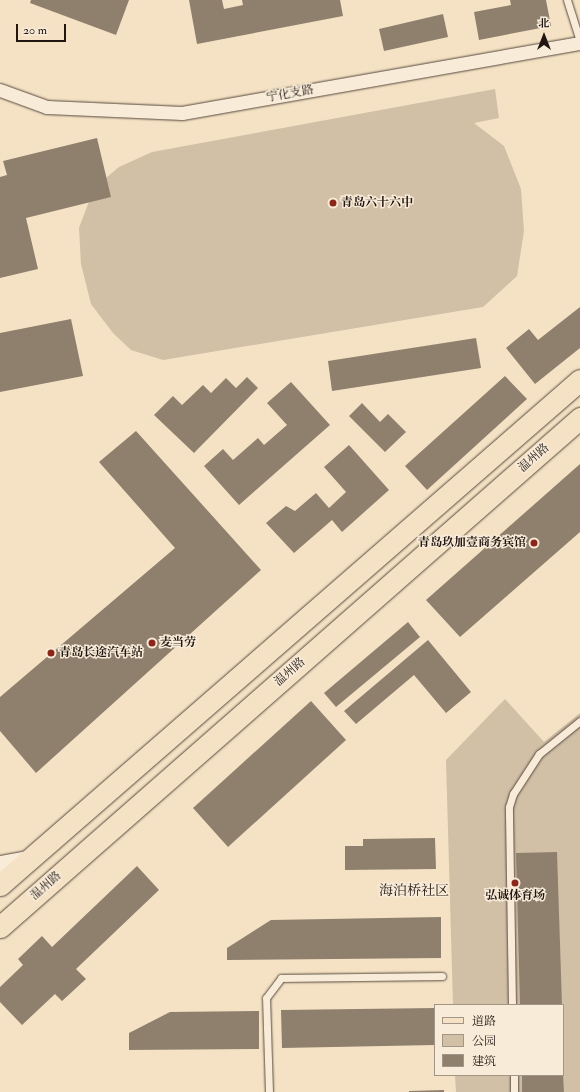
<!DOCTYPE html>
<meta charset="utf-8">
<style>
body{margin:0}
#map{position:relative;width:580px;height:1092px;overflow:hidden;background:#f5e2c4;font-family:"IM FELL Double Pica","Noto Serif SC",serif}
div>[style]{position:absolute}
.green>*{inset:0;background:#d1bfa6}
.building>*{inset:0;background:#8f806e}
.roads{filter:drop-shadow(0 0 1px #56493e) drop-shadow(0 0 1px #56493e)}
.service>*{height:7px;margin:-3.5px;padding:0 3.5px;transform-origin:3.5px;border-radius:3.5px;background:#f8ecd9}
.minor>*{height:13px;margin:-6.5px;padding:0 6.5px;transform-origin:6.5px;border-radius:6.5px;background:#f8ecd9}
.secondary>*{height:19px;margin:-9.5px;padding:0 9.5px;transform-origin:9.5px;border-radius:9.5px;background:#f8ecd9}
.primary>*{height:21px;margin:-10.5px;padding:0 10.5px;transform-origin:10.5px;border-radius:10.5px;background:#f5e2c4}
.dots>*{width:11px;height:11px;translate:-50% -50%;box-sizing:border-box;border:2px solid #f8ecd9;border-radius:50%}
span{translate:-50% -50%;white-space:nowrap;text-align:center;line-height:1.15;-webkit-text-stroke:3px #f8ecd9;paint-order:stroke}
.street-label{font-size:12px;color:#211611}
.poi-label{font-size:12px;color:#211611;font-weight:700}
.left{translate:0 -50%;text-align:left}
.right{translate:-100% -50%;text-align:right}
.quarter-label{font-size:14px;color:#211611}
.legend{position:absolute;left:434px;top:1004px;width:130px;height:72px;box-sizing:border-box;background:#f8ecd9;border:1px solid #a29689;margin:0;padding:5px 7px;list-style:none;font-size:12px;color:#211611}
.legend li{display:flex;align-items:center;gap:8px;height:20px}
.legend b{width:20px;border:1px solid #a29689}
.north{position:absolute;left:524px;top:16px;width:40px;height:40px;-webkit-text-stroke:3px #f8ecd9;paint-order:stroke;rotate:0deg;font-size:11px;font-weight:700;line-height:16px;text-align:center;color:#211611}
.north::after{content:'';display:block;margin:auto;width:14px;height:18px;background:#211611;clip-path:polygon(50% 0,100% 100%,50% 72%,0 100%)}
.scale{position:absolute;left:16px;top:24px;width:50px;height:18px;box-sizing:border-box;border:2px solid #211611;border-top:0;padding-left:5px;font-size:12px;line-height:14px;white-space:nowrap;color:#211611;-webkit-text-stroke:3px #f8ecd9;paint-order:stroke}
</style>
<div id="map">
<div class="green">
<i style="clip-path:polygon(495px 89px,499px 118px,474px 123px,504px 146px,521px 189px,524px 231px,517px 276px,483px 307px,163px 360px,131px 350px,113px 333px,91px 304px,81px 264px,79px 228px,94px 188px,119px 167px,152px 152px)"></i>
<i style="clip-path:polygon(505px 699px,544px 742px,580px 713px,580px 1092px,456px 1092px,455px 1075px,563px 1075px,563px 1005px,453px 1005px,446px 760px)"></i>
</div>
<div class="building">
<i style="clip-path:polygon(31px 0,129px 0,116px 35px,30px 3px)"></i>
<i style="clip-path:polygon(189px 0,222px 0,224px 9px,243px 5px,242px 0,340px 0,343px 16px,197px 44px)"></i>
<i style="clip-path:polygon(510px 0,546px 0,551px 26px,479px 40px,474px 12px,511px 5px)"></i>
<i style="clip-path:polygon(443px 14px,448px 37px,384px 51px,379px 29px)"></i>
<i style="clip-path:polygon(97px 138px,111px 197px,26px 218px,38px 269px,0 278px,0 177px,7px 175px,3px 161px)"></i>
<i style="clip-path:polygon(580px 307px,580px 348px,535px 384px,506px 348px,529px 329px,538px 340px)"></i>
<i style="clip-path:polygon(71px 319px,83px 376px,0 392px,0 333px)"></i>
<i style="clip-path:polygon(476px 338px,481px 368px,332px 391px,328px 361px)"></i>
<i style="clip-path:polygon(505px 376px,527px 399px,427px 490px,405px 466px)"></i>
<i style="clip-path:polygon(247px 377px,258px 388px,194px 453px,154px 415px,173px 396px,182px 405px,203px 385px,211px 393px,226px 378px,236px 388px)"></i>
<i style="clip-path:polygon(291px 382px,330px 425px,239px 505px,204px 466px,223px 449px,233px 460px,258px 438px,264px 445px,287px 425px,267px 403px)"></i>
<i style="clip-path:polygon(362px 403px,380px 422px,388px 414px,406px 432px,385px 452px,349px 416px)"></i>
<i style="clip-path:polygon(136px 431px,261px 570px,36px 773px,0 731px,0 697px,175px 548px,99px 462px)"></i>
<i style="clip-path:polygon(349px 445px,389px 490px,342px 532px,332px 520px,294px 553px,266px 523px,286px 506px,295px 511px,316px 493px,329px 508px,346px 492px,324px 467px)"></i>
<i style="clip-path:polygon(580px 464px,580px 532px,460px 637px,426px 600px)"></i>
<i style="clip-path:polygon(408px 622px,420px 637px,336px 707px,324px 693px)"></i>
<i style="clip-path:polygon(428px 640px,471px 692px,446px 713px,414px 675px,356px 724px,344px 711px)"></i>
<i style="clip-path:polygon(311px 701px,346px 740px,228px 847px,193px 808px)"></i>
<i style="clip-path:polygon(435px 838px,436px 869px,345px 870px,345px 846px,363px 846px,363px 839px)"></i>
<i style="clip-path:polygon(557px 852px,562px 1005px,520px 1005px,516px 853px)"></i>
<i style="clip-path:polygon(137px 866px,159px 890px,76px 969px,86px 979px,62px 1001px,55px 994px,22px 1025px,0 1002px,0 987px,23px 965px,18px 959px,42px 936px,52px 947px)"></i>
<i style="clip-path:polygon(441px 917px,441px 958px,227px 960px,227px 948px,271px 920px)"></i>
<i style="clip-path:polygon(435px 1008px,435px 1045px,282px 1048px,281px 1010px)"></i>
<i style="clip-path:polygon(259px 1011px,259px 1049px,129px 1050px,129px 1033px,170px 1012px)"></i>
<i style="clip-path:polygon(522px 1075px,563px 1075px,564px 1092px,522px 1092px)"></i>
<i style="clip-path:polygon(444px 1090px,444px 1092px,409px 1092px,409px 1091px)"></i>
</div>
<div class="roads">
<div class="service">
<i style="left:567px;top:0;width:43px;rotate:72.4deg"></i>
<i style="left:512px;top:1005px;width:198px;rotate:-90.9deg"></i>
<i style="left:509px;top:807px;width:14px;rotate:-73deg"></i>
<i style="left:513px;top:794px;width:48px;rotate:-57deg"></i>
<i style="left:539px;top:754px;width:53px;rotate:-38.8deg"></i>
<i style="left:514px;top:1075px;width:17px;rotate:90deg"></i>
<i style="left:269px;top:1092px;width:94px;rotate:-91.8deg"></i>
<i style="left:266px;top:998px;width:25px;rotate:-53deg"></i>
<i style="left:281px;top:978px;width:161px;rotate:-0.7deg"></i>
</div>
<div class="minor">
<i style="left:0;top:90px;width:50px;rotate:19.9deg"></i>
<i style="left:47px;top:107px;width:135px;rotate:2.5deg"></i>
<i style="left:182px;top:113px;width:404px;rotate:-10deg"></i>
</div>
<div class="secondary">
<i style="left:0;top:865px;width:29px;rotate:-10deg"></i>
</div>
<div class="primary">
<i style="left:0;top:885px;width:769px;rotate:-41.05deg"></i>
<i style="left:0;top:927px;width:772px;rotate:-41.27deg"></i>
</div>
</div>
<div class="dots">
<i style="left:333px;top:203px;background:#8f2418"></i>
<i style="left:534px;top:543px;background:#8f2418"></i>
<i style="left:152px;top:643px;background:#8f2418"></i>
<i style="left:51px;top:653px;background:#8f2418"></i>
<i style="left:515px;top:883px;background:#8f2418"></i>
</div>
<div class="street-label">
<span style="left:290px;top:94px;rotate:-10deg">宁化支路</span>
<span style="left:534px;top:458px;rotate:-41deg">温州路</span>
<span style="left:290px;top:672px;rotate:-41deg">温州路</span>
<span style="left:46px;top:886px;rotate:-41deg">温州路</span>
</div>
<div class="poi-label">
<span class="left" style="left:341px;top:203px">青岛六十六中</span>
<span class="right" style="left:526px;top:543px">青岛玖加壹商务宾馆</span>
<span class="left" style="left:160px;top:643px">麦当劳</span>
<span class="left" style="left:59px;top:653px">青岛长途汽车站</span>
<span style="left:515px;top:896px">弘诚体育场</span>
</div>
<div class="quarter-label">
<span style="left:414px;top:891px">海泊桥社区</span>
</div>
<ul class="legend">
<li><b style="height:5px;background:#f5e2c4"></b>道路</li>
<li><b style="height:11px;background:#d1bfa6"></b>公园</li>
<li><b style="height:11px;background:#8f806e"></b>建筑</li>
</ul>
<div class="north">北</div>
<div class="scale">20 m</div>
</div>
